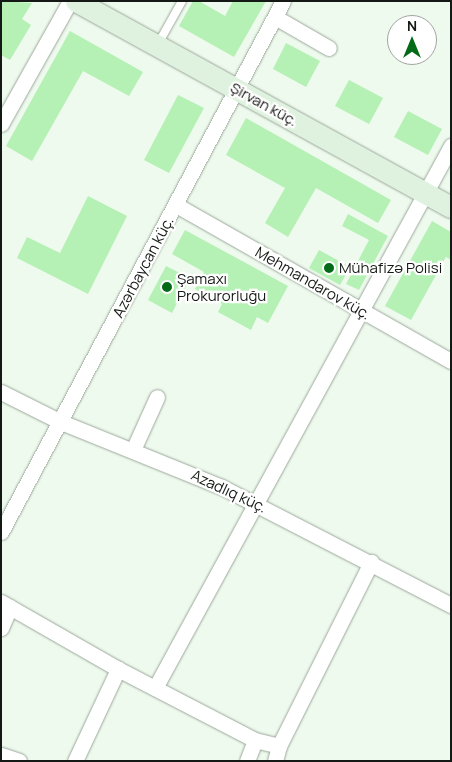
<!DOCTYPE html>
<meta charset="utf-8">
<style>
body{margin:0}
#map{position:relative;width:452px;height:762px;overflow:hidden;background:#eefaed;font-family:Manrope,sans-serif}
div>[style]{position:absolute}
.building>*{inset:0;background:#b5f0b5}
.roads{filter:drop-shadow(0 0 1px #9ca89c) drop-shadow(0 0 1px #9ca89c)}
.lane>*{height:8px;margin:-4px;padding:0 4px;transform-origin:4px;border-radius:4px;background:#fff}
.street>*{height:15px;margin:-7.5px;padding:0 7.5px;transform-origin:7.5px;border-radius:7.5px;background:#fff}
.secondary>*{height:21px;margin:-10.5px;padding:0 10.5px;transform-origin:10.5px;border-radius:10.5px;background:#dff2df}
.dots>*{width:14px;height:14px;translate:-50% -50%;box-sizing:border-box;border:2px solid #fff;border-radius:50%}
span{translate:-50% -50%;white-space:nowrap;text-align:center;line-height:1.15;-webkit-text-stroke:4.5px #fff;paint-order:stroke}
.street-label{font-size:15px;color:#151915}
.poi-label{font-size:15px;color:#151915}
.left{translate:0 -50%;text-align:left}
.frame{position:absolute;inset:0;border:2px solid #151915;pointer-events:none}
.north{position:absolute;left:387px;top:15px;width:50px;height:50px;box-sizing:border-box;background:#fff;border:1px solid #a1a3a1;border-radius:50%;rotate:0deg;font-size:14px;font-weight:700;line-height:20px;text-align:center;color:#151915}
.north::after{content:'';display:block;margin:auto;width:18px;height:22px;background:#036b18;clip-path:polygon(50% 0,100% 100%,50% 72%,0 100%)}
</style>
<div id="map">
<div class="building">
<i style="clip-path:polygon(1px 1px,32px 3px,22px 19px,31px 25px,10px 60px,1px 55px)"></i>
<i style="clip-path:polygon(193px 1px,199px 1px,225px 16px,233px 1px,266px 1px,234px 57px,179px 26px)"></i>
<i style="clip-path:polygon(70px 31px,143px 72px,129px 96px,83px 71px,32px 161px,6px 146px)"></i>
<i style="clip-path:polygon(286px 43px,320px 61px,306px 87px,273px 69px)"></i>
<i style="clip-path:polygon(349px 80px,383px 98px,369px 124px,335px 106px)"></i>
<i style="clip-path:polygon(178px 95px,204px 108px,169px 173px,144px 160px)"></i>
<i style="clip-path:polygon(408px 111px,442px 129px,428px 155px,394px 137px)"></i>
<i style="clip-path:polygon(246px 118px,391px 200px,378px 223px,316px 188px,288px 237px,265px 223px,285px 188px,226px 155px)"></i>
<i style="clip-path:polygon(88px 196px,127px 216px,88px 294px,17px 258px,27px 237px,60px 253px)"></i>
<i style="clip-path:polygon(348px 214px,388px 236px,359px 290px,346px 284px,369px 240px,342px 226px)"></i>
<i style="clip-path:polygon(432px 221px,451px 232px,451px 260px,446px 257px,411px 320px,385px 306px)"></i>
<i style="clip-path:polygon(185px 230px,288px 286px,268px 323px,257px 317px,251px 330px,218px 312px,222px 304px,195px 289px,204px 272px,172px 254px)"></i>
<i style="clip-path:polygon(319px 250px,350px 267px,340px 285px,309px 268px)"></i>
<i style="clip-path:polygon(166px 266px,190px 278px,172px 313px,148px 300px)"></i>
</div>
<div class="roads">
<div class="lane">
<i style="left:158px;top:44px;width:49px;rotate:-60.8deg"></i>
</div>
<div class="street">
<i style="left:275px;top:17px;width:62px;rotate:29.9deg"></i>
<i style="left:1px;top:124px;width:141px;rotate:-60.7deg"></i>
<i style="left:176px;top:205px;width:316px;rotate:29.6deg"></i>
<i style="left:1px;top:392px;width:67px;rotate:26.6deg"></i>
<i style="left:61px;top:422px;width:174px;rotate:22deg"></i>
<i style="left:222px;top:487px;width:258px;rotate:27.3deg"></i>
<i style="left:133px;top:450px;width:58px;rotate:-65.6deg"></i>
<i style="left:1px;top:532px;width:601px;rotate:-62.03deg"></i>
<i style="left:1px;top:602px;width:135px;rotate:29.8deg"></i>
<i style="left:118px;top:669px;width:154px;rotate:27.4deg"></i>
<i style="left:255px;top:740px;width:25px;rotate:14deg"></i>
<i style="left:1px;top:628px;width:23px;rotate:-67deg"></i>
<i style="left:155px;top:688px;width:618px;rotate:-61.36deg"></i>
<i style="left:1px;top:755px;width:19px;rotate:18deg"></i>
<i style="left:75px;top:761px;width:102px;rotate:-64.9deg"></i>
<i style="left:247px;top:761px;width:22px;rotate:-69deg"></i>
<i style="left:275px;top:761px;width:16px;rotate:-75deg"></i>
<i style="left:279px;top:746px;width:206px;rotate:-63.4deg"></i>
</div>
<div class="secondary">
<i style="left:76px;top:1px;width:428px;rotate:28.8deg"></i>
</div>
</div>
<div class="dots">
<i style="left:329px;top:268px;background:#036b18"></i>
<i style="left:167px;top:287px;background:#036b18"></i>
</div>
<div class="street-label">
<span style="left:264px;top:104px;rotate:29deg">Şirvan küç.</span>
<span style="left:143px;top:267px;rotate:-62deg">Azərbaycan küç.</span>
<span style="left:313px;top:283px;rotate:30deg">Mehmandarov küç.</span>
<span style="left:229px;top:491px;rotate:25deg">Azadlıq küç.</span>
</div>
<div class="poi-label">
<span class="left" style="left:339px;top:268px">Mühafizə Polisi</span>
<span class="left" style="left:177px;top:287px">Şamaxı<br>Prokurorluğu</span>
</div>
<div class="frame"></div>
<div class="north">N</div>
</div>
